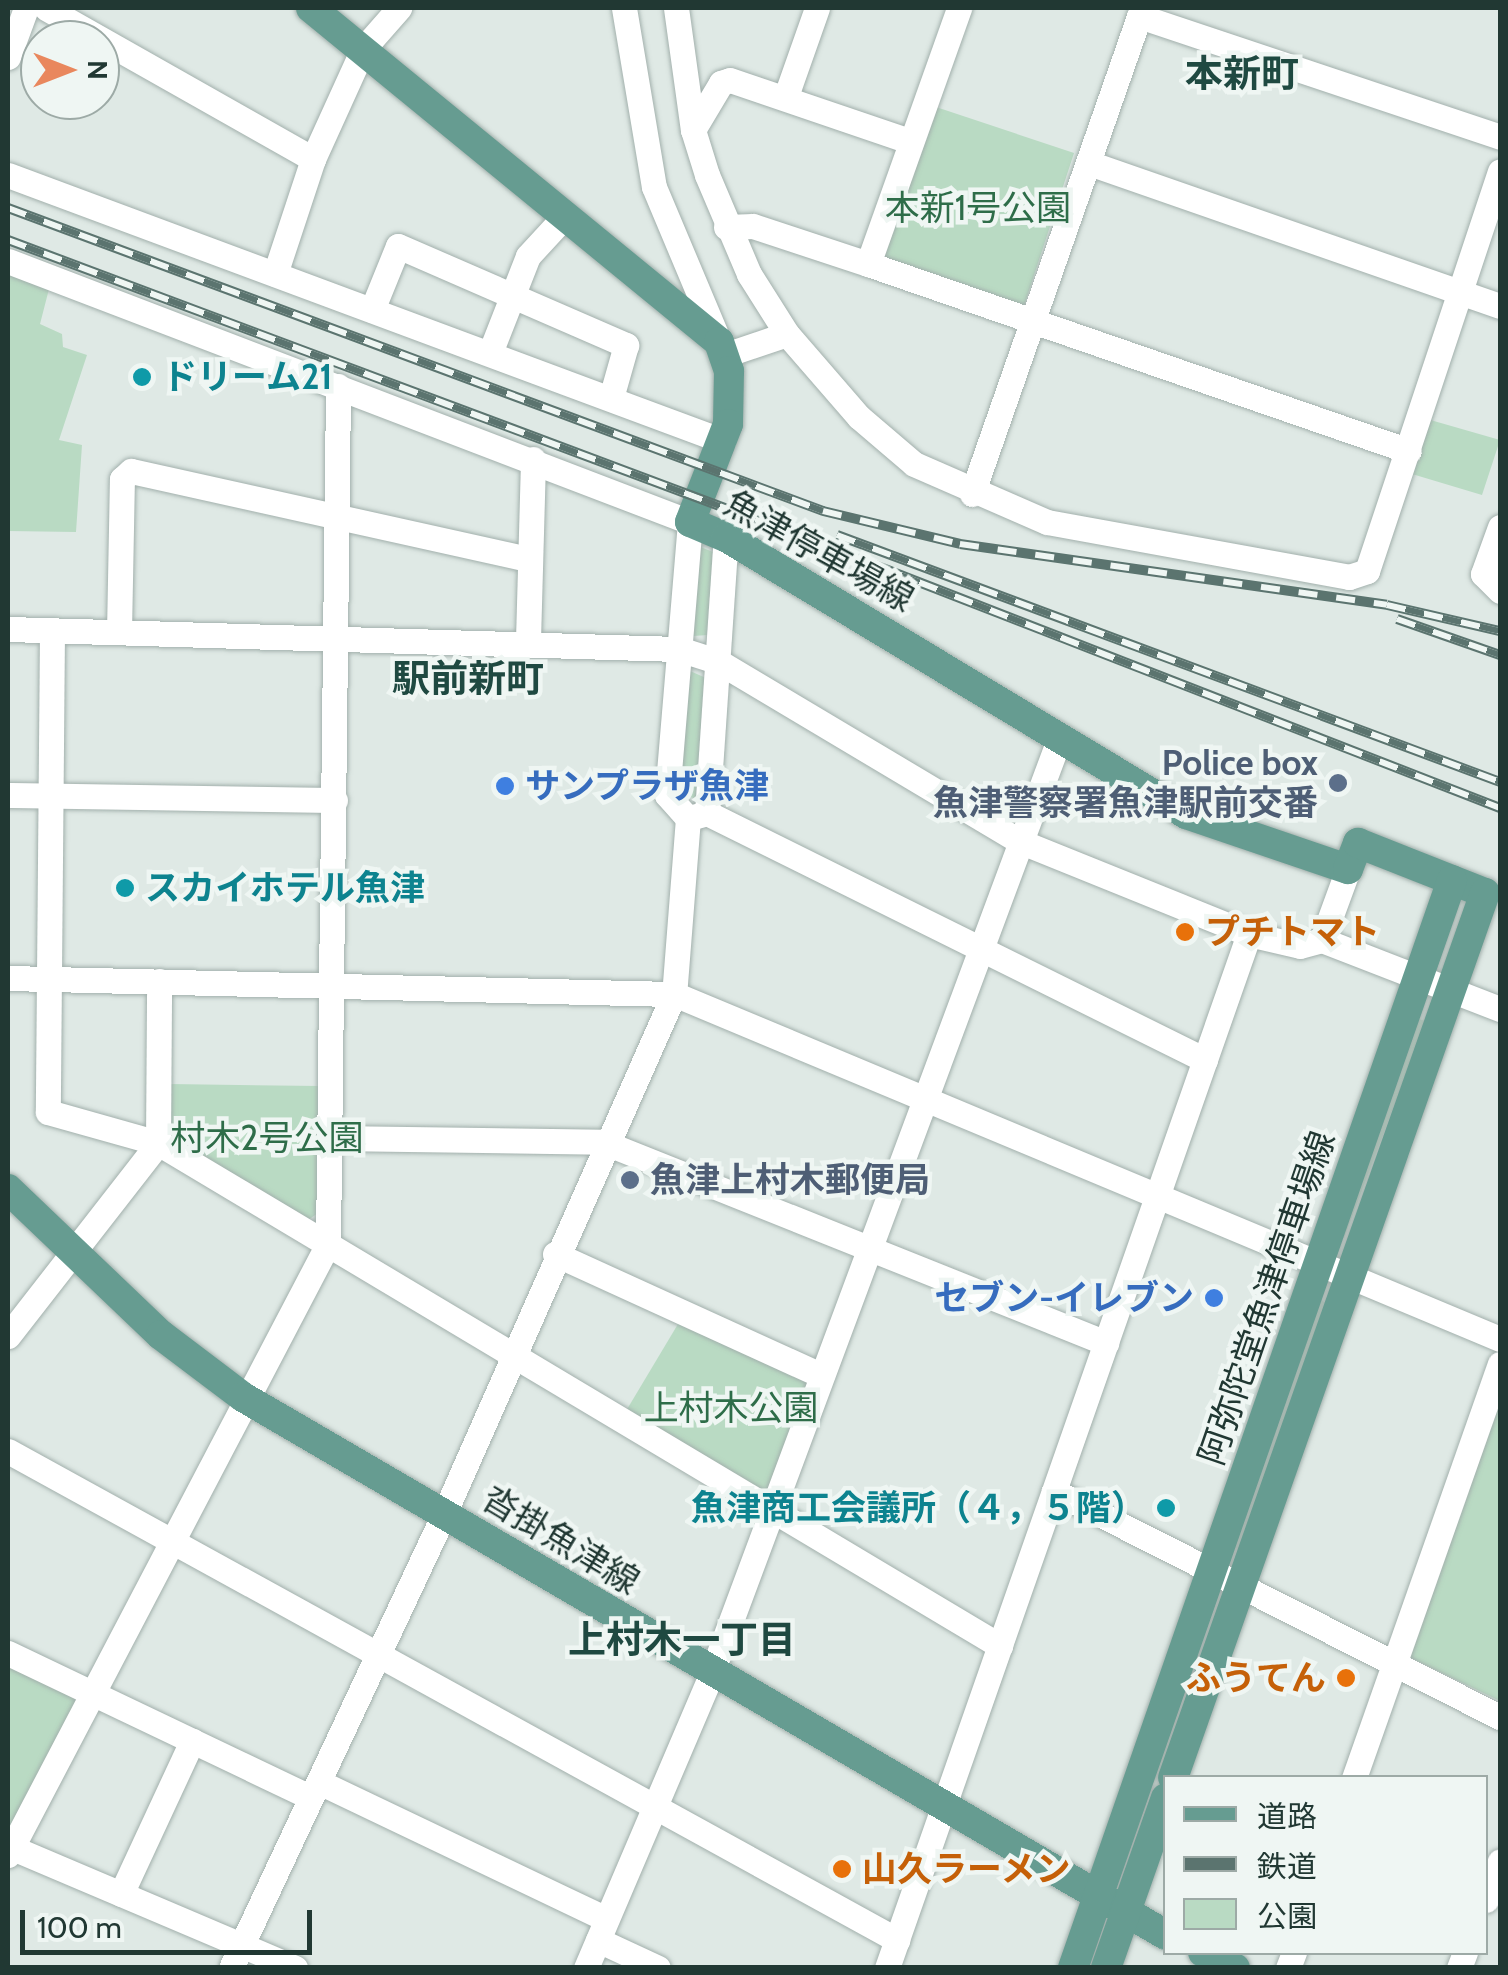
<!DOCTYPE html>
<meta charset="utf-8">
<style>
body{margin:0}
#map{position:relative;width:1508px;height:1975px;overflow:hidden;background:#dfe9e5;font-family:Cabin,"Noto Sans JP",sans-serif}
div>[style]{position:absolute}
.green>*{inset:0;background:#b9dac3}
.roads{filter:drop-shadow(0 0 2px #a2b0ac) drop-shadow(0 0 2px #a2b0ac)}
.minor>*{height:25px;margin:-12.5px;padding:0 12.5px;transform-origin:12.5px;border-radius:12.5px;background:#fff}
.major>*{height:30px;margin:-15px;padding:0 15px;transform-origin:15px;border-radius:15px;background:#669c91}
.rail>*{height:10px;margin-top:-5px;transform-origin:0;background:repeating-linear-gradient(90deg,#eff6f3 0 19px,#5b746f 0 38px);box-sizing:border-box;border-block:2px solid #5b746f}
.dots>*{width:28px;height:28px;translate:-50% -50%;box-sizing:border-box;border:5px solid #eff6f3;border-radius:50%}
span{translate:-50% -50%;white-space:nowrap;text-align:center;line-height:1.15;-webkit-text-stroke:9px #eff6f3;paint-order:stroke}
.park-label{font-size:35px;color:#2e6d49}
.culture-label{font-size:35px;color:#0d838f;font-weight:700}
.left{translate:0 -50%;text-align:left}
.right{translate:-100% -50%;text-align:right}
.street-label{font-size:35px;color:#213833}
.service-label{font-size:35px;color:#4e5e75;font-weight:700}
.shop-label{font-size:35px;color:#366cbe;font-weight:700}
.food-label{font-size:35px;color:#c56008;font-weight:700}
.neighbourhood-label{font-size:38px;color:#1f4941;font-weight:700}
.frame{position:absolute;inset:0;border:10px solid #213833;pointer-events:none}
.legend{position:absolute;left:1163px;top:1775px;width:325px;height:180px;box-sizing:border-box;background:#eff6f3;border:2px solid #9daaa6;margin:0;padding:12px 18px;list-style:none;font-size:30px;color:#213833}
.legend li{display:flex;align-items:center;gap:20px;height:50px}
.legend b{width:50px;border:2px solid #9daaa6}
.north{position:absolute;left:20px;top:20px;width:100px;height:100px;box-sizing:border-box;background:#eff6f3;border:2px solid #9daaa6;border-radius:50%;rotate:90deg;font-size:28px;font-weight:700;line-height:40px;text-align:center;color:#213833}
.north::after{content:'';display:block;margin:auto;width:35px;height:45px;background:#e9875d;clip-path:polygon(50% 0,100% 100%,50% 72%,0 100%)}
.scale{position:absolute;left:20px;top:1910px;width:292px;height:45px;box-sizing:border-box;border:5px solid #213833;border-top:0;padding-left:12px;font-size:30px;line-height:35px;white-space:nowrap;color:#213833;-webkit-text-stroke:8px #eff6f3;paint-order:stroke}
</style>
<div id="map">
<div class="green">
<i style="clip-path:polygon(933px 106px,1074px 153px,1023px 309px,881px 259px)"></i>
<i style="clip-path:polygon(8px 273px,49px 289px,40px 324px,62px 334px,63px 347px,87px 355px,59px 440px,82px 445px,76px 532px,8px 531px)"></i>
<i style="clip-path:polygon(1420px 417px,1500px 440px,1482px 495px,1402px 471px)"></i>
<i style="clip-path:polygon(698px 546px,713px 552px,708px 635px,693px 636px)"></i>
<i style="clip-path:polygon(690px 671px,706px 678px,697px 799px,679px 794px)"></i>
<i style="clip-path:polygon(1415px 1018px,1426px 1021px,1344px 1238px,1339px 1237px)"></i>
<i style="clip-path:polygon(169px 1084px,320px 1086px,318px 1213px,304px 1223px,169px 1139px)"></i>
<i style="clip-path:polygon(1320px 1300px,1327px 1303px,1239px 1549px,1228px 1546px)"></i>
<i style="clip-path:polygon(684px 1314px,820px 1375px,773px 1511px,620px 1421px)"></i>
<i style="clip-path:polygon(1500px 1402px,1500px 1701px,1407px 1656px)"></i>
<i style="clip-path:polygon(8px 1666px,79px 1697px,8px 1834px)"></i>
</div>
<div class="roads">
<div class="minor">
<i style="left:46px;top:8px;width:307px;rotate:29.5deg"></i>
<i style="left:624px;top:8px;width:181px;rotate:80.5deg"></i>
<i style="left:654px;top:187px;width:168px;rotate:67.2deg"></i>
<i style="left:676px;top:8px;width:123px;rotate:82.1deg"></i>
<i style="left:693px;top:130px;width:47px;rotate:72.7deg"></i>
<i style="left:707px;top:175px;width:108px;rotate:67deg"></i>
<i style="left:749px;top:274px;width:71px;rotate:57.7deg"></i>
<i style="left:787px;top:334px;width:110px;rotate:49.1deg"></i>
<i style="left:859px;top:417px;width:72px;rotate:40.5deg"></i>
<i style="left:914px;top:464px;width:145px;rotate:23.6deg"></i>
<i style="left:1047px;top:522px;width:307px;rotate:10.3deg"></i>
<i style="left:1349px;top:577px;width:19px;rotate:-18deg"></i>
<i style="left:1367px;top:571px;width:421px;rotate:-71.6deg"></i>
<i style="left:1139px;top:16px;width:381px;rotate:18.5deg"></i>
<i style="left:8px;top:57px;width:52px;rotate:-69.8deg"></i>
<i style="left:786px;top:96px;width:93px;rotate:-70.6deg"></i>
<i style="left:693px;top:130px;width:55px;rotate:-59.2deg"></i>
<i style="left:721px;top:83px;width:9px;rotate:-18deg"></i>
<i style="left:730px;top:80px;width:189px;rotate:18.8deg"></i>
<i style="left:1089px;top:163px;width:435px;rotate:19.2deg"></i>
<i style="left:8px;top:175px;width:763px;rotate:20.41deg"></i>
<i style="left:726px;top:227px;width:27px;rotate:-2deg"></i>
<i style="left:753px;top:226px;width:121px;rotate:18.3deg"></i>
<i style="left:868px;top:264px;width:572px;rotate:19.07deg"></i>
<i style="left:8px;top:261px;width:730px;rotate:20.94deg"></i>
<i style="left:690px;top:522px;width:274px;rotate:94.8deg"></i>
<i style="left:667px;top:795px;width:31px;rotate:48deg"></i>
<i style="left:688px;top:818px;width:177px;rotate:94.5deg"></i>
<i style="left:674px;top:994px;width:569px;rotate:113.86deg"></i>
<i style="left:444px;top:1514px;width:501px;rotate:115.13deg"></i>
<i style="left:868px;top:264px;width:272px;rotate:-70.4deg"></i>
<i style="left:275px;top:274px;width:121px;rotate:-71.7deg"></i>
<i style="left:313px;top:159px;width:121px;rotate:-65.6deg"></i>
<i style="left:363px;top:49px;width:55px;rotate:-48.7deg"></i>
<i style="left:372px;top:310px;width:69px;rotate:-67.9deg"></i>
<i style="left:398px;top:246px;width:249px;rotate:23.5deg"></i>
<i style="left:626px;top:345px;width:55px;rotate:105.8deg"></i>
<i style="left:490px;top:353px;width:104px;rotate:-68.6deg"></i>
<i style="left:528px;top:256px;width:53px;rotate:-47.3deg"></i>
<i style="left:725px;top:355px;width:65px;rotate:-18.7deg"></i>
<i style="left:972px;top:494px;width:515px;rotate:-70.72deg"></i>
<i style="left:1500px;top:527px;width:50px;rotate:109.9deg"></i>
<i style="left:1483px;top:574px;width:24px;rotate:45deg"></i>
<i style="left:8px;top:629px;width:671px;rotate:1.71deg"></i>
<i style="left:679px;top:649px;width:42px;rotate:18deg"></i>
<i style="left:719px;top:662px;width:349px;rotate:30.8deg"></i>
<i style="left:1019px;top:841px;width:248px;rotate:22deg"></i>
<i style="left:1249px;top:934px;width:52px;rotate:13.2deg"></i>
<i style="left:1300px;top:946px;width:23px;rotate:-15deg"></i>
<i style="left:1322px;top:940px;width:191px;rotate:21.2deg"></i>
<i style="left:52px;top:631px;width:481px;rotate:90.5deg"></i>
<i style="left:48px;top:1112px;width:114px;rotate:15.7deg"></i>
<i style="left:158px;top:1143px;width:981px;rotate:30.85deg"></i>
<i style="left:119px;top:632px;width:153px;rotate:-88.9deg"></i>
<i style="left:122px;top:479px;width:12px;rotate:-42deg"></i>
<i style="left:131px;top:471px;width:408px;rotate:12.5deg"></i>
<i style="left:528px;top:640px;width:181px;rotate:-88.4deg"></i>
<i style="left:8px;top:795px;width:327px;rotate:0.9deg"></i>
<i style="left:707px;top:813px;width:556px;rotate:26.38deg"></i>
<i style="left:693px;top:817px;width:15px;rotate:-16deg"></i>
<i style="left:707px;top:813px;width:277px;rotate:-86.1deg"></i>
<i style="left:1322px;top:940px;width:76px;rotate:-69.9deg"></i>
<i style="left:8px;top:978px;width:666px;rotate:1.38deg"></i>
<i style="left:674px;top:994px;width:895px;rotate:22.67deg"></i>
<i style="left:333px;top:1138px;width:270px;rotate:0.8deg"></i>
<i style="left:603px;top:1142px;width:542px;rotate:21.78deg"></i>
<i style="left:555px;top:1254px;width:291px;rotate:24.5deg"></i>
<i style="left:8px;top:1336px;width:244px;rotate:-52.1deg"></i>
<i style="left:158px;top:1143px;width:162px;rotate:-89.6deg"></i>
<i style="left:8px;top:1451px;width:1015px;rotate:28.81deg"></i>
<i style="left:1054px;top:1491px;width:500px;rotate:26.9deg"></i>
<i style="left:8px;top:1653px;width:335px;rotate:25.5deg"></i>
<i style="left:1354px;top:1778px;width:439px;rotate:-70.6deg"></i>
<i style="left:319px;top:1782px;width:318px;rotate:25.5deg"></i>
<i style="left:8px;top:1846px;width:312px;rotate:23deg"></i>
<i style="left:8px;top:1855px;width:690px;rotate:-62.36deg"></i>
<i style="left:328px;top:1244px;width:858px;rotate:-89.33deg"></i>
<i style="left:121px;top:1894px;width:169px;rotate:-65.1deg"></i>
<i style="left:1486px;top:1900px;width:41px;rotate:-70.3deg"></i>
<i style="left:598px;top:1940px;width:66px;rotate:25deg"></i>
<i style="left:586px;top:1968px;width:322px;rotate:-66.9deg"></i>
<i style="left:712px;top:1672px;width:998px;rotate:-69.59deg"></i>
<i style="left:887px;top:1968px;width:1096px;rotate:-70.71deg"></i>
<i style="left:1288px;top:1968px;width:17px;rotate:-69deg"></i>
<i style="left:1459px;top:1968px;width:17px;rotate:-69deg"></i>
</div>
<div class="major">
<i style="left:311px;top:8px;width:527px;rotate:39.3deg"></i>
<i style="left:719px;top:342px;width:31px;rotate:71deg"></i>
<i style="left:729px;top:371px;width:53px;rotate:91.1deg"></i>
<i style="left:728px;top:424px;width:105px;rotate:111.2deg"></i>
<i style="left:690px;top:522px;width:39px;rotate:23deg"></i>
<i style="left:726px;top:537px;width:537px;rotate:31.06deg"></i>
<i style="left:1186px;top:814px;width:171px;rotate:18.8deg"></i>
<i style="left:1348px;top:869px;width:28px;rotate:-69deg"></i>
<i style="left:1358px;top:843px;width:136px;rotate:21.5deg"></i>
<i style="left:1485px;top:893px;width:938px;rotate:109.42deg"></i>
<i style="left:8px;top:1189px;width:211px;rotate:43.7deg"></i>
<i style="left:161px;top:1335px;width:103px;rotate:37.1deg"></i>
<i style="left:243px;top:1397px;width:1068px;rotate:30.24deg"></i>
<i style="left:1203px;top:1952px;width:36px;rotate:27deg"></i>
<i style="left:1073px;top:1968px;width:1152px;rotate:-70.79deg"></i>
<i style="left:1106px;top:1968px;width:180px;rotate:-70.6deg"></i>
</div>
</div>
<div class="rail">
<i style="left:8px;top:208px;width:870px;rotate:20.39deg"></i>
<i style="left:823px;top:511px;width:141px;rotate:13.5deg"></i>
<i style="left:960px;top:544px;width:431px;rotate:8.1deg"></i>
<i style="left:1387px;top:605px;width:116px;rotate:13deg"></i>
<i style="left:8px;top:240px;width:859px;rotate:20.5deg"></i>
<i style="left:813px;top:541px;width:737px;rotate:21.24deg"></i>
<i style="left:837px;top:535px;width:708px;rotate:20.43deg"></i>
<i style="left:1397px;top:619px;width:109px;rotate:19.3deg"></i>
</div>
<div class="dots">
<i style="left:142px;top:377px;background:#0f9aa8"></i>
<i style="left:1338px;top:783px;background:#5c6f8a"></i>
<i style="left:505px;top:786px;background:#3f7fe0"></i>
<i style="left:125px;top:888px;background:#0f9aa8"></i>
<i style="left:1185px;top:932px;background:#e8710a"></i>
<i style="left:630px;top:1180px;background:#5c6f8a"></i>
<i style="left:1214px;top:1298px;background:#3f7fe0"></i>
<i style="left:1166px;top:1508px;background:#0f9aa8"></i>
<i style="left:1346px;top:1678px;background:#e8710a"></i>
<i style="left:842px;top:1869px;background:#e8710a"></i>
</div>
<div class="park-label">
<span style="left:978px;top:208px">本新1号公園</span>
<span style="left:267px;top:1138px">村木2号公園</span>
<span style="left:731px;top:1408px">上村木公園</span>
</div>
<div class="culture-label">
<span class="left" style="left:162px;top:377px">ドリーム21</span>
<span class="left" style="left:145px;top:888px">スカイホテル魚津</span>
<span class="right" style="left:1146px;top:1508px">魚津商工会議所（４，５階）</span>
</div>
<div class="street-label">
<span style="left:819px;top:551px;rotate:29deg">魚津停車場線</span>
<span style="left:1267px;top:1298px;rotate:-71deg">阿弥陀堂魚津停車場線</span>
<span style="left:561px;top:1540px;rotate:31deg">沓掛魚津線</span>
</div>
<div class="service-label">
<span class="right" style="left:1318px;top:783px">Police box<br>魚津警察署魚津駅前交番</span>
<span class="left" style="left:650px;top:1180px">魚津上村木郵便局</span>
</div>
<div class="shop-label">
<span class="left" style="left:525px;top:786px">サンプラザ魚津</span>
<span class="right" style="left:1194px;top:1298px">セブン-イレブン</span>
</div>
<div class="food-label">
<span class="left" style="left:1205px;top:932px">プチトマト</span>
<span class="right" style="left:1326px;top:1678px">ふうてん</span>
<span class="left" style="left:862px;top:1869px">山久ラーメン</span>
</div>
<div class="neighbourhood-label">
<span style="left:1242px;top:74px">本新町</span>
<span style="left:468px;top:679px">駅前新町</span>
<span style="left:682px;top:1640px">上村木一丁目</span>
</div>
<div class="frame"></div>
<ul class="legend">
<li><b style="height:12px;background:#669c91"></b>道路</li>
<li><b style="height:12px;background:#5b746f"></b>鉄道</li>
<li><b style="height:28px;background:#b9dac3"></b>公園</li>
</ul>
<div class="north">N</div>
<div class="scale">100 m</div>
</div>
